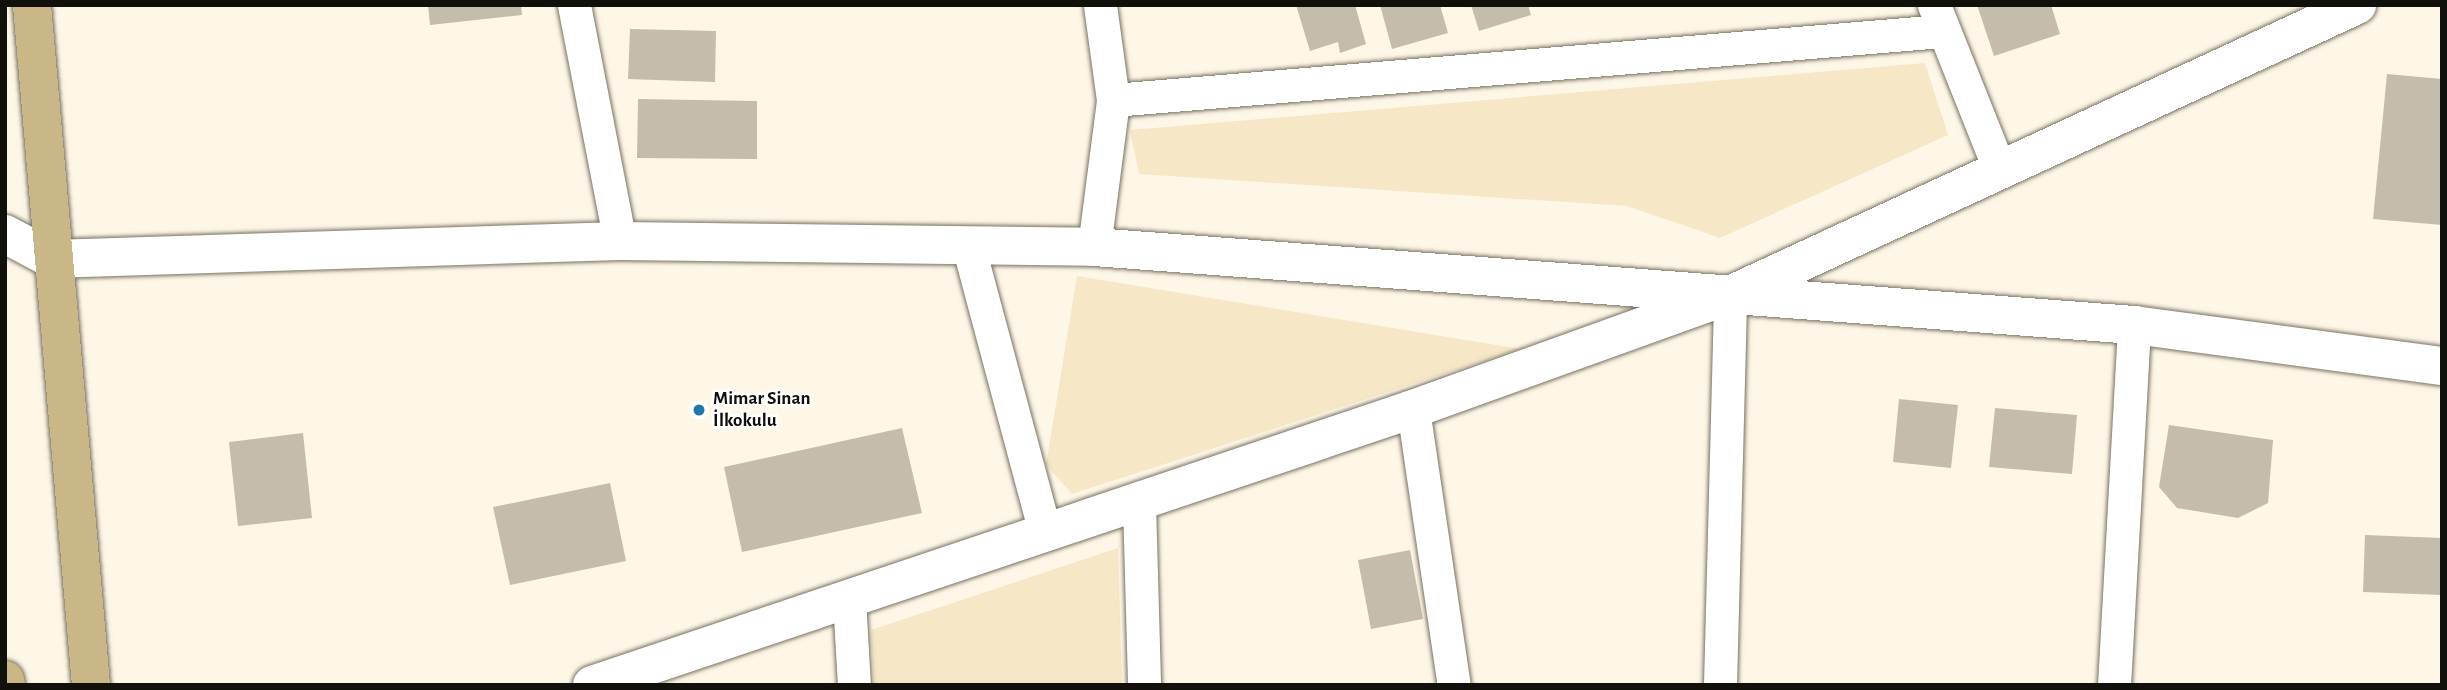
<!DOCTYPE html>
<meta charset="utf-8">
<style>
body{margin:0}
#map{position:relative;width:2447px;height:690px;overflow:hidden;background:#fef7e7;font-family:"Alegreya Sans",sans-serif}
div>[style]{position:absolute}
.green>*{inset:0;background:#f6e8c7}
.building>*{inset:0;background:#c4bdae}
.roads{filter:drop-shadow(0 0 2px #777163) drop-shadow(0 0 2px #777163)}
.minor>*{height:33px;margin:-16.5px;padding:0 16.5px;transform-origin:16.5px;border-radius:16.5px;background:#fff}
.tertiary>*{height:38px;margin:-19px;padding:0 19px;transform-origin:19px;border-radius:19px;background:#fff}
.primary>*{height:38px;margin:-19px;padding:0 19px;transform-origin:19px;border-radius:19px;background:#cab787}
.dots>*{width:19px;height:19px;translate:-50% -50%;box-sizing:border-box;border:4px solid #fff;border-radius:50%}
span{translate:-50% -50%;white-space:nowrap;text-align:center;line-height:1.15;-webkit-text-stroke:5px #fff;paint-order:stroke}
.poi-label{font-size:19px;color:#12100b;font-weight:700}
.left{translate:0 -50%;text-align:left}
.frame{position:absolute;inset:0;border:7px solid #12100b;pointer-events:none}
</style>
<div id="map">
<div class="green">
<i style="clip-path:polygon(1925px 63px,1948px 135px,1720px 238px,1627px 206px,1139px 174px,1130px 130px)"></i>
<i style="clip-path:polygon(1077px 276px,1521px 349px,1072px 494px,1046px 465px)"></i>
<i style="clip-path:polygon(1118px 548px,1122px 685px,874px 685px,871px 630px)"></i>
</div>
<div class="building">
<i style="clip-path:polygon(428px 5px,521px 5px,522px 15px,430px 25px)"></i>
<i style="clip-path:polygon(1296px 5px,1355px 5px,1366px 44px,1340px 53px,1338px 42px,1310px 51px)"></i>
<i style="clip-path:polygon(1380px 5px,1440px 5px,1448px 33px,1392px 49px)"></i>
<i style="clip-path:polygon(1471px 5px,1528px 5px,1531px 15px,1479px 31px)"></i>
<i style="clip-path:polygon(1977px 5px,2051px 5px,2060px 34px,1994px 56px)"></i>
<i style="clip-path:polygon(630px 29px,716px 31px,715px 82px,628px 79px)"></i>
<i style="clip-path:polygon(2387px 74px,2442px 79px,2442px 225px,2373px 219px)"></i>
<i style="clip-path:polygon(638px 99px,757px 101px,757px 159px,637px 158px)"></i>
<i style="clip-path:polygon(1899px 399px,1958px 405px,1951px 468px,1893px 462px)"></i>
<i style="clip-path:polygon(1995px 408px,2077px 415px,2072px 474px,1989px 467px)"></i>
<i style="clip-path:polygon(2169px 425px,2273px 440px,2268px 503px,2238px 518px,2177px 508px,2159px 487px)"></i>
<i style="clip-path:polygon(902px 428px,922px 513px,742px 552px,724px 467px)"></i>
<i style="clip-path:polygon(303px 433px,312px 518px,238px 526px,229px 442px)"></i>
<i style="clip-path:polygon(610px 483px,626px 561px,510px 585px,493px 507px)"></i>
<i style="clip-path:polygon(2365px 535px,2442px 538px,2442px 595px,2363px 592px)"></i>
<i style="clip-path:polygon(1410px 550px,1423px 619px,1371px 629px,1358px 560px)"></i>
</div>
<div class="roads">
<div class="minor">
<i style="left:574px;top:5px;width:240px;rotate:79deg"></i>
<i style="left:1934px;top:5px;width:175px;rotate:68.3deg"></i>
<i style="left:1113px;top:100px;width:832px;rotate:-4.76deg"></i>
<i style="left:968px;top:245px;width:298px;rotate:75deg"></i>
<i style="left:1094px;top:247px;width:148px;rotate:-82.6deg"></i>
<i style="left:1113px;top:100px;width:96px;rotate:-97.8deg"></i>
<i style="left:1413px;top:409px;width:279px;rotate:81.6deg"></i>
<i style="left:1139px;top:503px;width:182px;rotate:88.4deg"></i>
<i style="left:849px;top:599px;width:86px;rotate:86.7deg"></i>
<i style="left:1720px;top:685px;width:390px;rotate:-88.5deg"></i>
<i style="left:2114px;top:685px;width:361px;rotate:-86.8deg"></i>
</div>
<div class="tertiary">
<i style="left:5px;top:234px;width:53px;rotate:28deg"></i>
<i style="left:52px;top:259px;width:568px;rotate:-1.82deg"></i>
<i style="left:620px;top:241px;width:474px;rotate:0.7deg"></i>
<i style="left:1094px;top:247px;width:1043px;rotate:4.29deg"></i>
<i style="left:2134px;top:325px;width:311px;rotate:7.6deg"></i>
<i style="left:592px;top:685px;width:866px;rotate:-18.58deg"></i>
<i style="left:1413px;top:409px;width:337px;rotate:-19.8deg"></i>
<i style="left:1730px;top:295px;width:691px;rotate:-24.82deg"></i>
</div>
<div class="primary">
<i style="left:32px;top:5px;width:683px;rotate:85.04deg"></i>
<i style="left:5px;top:680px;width:5px;rotate:79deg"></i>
</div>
</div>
<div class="dots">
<i style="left:699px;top:410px;background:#1f78a7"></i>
</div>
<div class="poi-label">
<span class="left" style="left:713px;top:410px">Mimar Sinan<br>İlkokulu</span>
</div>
<div class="frame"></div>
</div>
